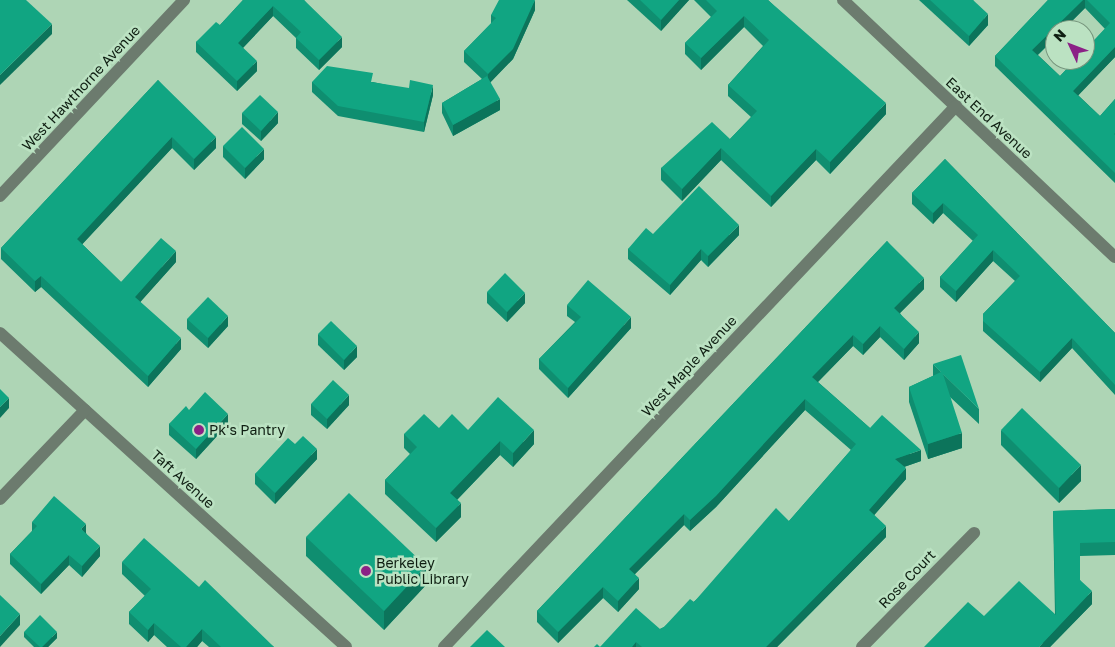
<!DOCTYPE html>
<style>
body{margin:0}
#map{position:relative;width:1115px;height:647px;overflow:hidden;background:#aed5b5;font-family:"Golos Text",sans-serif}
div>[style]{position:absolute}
.minor>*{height:12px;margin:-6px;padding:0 6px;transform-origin:6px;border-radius:6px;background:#6c7b6e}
.wall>*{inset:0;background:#0f8e70}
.shaded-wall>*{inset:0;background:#0c745b}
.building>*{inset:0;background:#11a582}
.dots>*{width:14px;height:14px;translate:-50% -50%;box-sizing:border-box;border:2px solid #bbe2c2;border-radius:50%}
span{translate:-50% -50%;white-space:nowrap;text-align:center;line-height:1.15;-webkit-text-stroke:5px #bbe2c2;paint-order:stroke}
.street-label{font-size:14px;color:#0f1e12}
.poi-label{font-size:14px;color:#0f1e12}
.left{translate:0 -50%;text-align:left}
.north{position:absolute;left:1045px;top:20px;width:50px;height:50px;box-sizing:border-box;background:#bbe2c2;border:1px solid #76947c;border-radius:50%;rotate:313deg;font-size:14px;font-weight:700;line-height:20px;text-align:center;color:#0f1e12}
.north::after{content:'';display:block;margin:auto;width:18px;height:22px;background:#8b2186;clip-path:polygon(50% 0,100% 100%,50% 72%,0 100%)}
</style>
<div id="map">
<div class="minor">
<i style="left:843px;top:0;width:374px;rotate:43.4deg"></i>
<i style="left:0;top:196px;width:269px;rotate:-46.8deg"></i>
<i style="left:0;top:333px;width:467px;rotate:42.2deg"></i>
<i style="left:0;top:499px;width:123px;rotate:-46.3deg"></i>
<i style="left:444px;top:647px;width:745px;rotate:-46.58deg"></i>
<i style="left:862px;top:647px;width:160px;rotate:-45.5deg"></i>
</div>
<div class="wall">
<i style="clip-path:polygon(243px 0,304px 0,342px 47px,319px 70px,296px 48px,296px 38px,273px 16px,243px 48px,257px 71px,237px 91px,196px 52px,196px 42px,220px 25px)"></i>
<i style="clip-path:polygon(627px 0,689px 0,661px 31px)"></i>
<i style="clip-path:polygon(694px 0,768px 0,886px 114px,830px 174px,816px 160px,771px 207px,721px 160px,682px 201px,661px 180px,661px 168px,730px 139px,751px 117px,728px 96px,728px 85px,763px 46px,744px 27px,701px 70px,685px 54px,685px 43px,711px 17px)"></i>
<i style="clip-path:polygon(919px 0,973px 0,988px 25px,969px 46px)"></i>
<i style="clip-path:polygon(evenodd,1048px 0,1115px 0,1115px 57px,1078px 95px,1100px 116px,1115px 99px,1115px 183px,995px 66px,995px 56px,1048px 0,1085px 8px,1105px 29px,1060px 76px,1038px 55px,1085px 8px)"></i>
<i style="clip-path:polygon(535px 10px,513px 59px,490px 82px,500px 110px,453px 136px,442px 113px,442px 103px,482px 79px,464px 62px,464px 51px,491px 24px,491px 15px)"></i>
<i style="clip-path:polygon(158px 80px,216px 148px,194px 170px,172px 148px,82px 244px,121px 282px,176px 262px,140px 302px,181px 349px,148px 387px,41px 287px,35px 292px,1px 259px,1px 248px)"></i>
<i style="clip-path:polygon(312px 82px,373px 82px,433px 95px,424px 132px,338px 116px,312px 92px)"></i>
<i style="clip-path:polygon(242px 113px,278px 123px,261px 141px,242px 124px)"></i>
<i style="clip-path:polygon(223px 146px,264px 159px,245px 179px,223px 157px)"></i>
<i style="clip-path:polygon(945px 159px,1115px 333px,1115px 395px,1072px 348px,1040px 382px,983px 331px,983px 314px,1015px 281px,993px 261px,956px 302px,940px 287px,940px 277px,973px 241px,943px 213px,933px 224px,912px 204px,912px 193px)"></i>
<i style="clip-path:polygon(653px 234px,739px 235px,708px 267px,701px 260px,670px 295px,628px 259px,628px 249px)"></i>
<i style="clip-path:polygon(887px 241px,924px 289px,900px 313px,919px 343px,904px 360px,880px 337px,863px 355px,853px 346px,818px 382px,870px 428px,921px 461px,904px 467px,906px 479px,874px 515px,886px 537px,777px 647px,600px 647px,660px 629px,664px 627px,789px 521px,851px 450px,805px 410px,716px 507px,690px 531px,684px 525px,635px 574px,639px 589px,618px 612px,603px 598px,558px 643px,537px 622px,537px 611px)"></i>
<i style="clip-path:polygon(487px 292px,525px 303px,507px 322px,487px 303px)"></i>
<i style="clip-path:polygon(567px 305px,631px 328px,568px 398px,539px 369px,539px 359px,575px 322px,567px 316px)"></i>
<i style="clip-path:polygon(187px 319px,228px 326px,208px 348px,187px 329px)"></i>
<i style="clip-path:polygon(318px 334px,357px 357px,344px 370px,318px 345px)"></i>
<i style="clip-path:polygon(933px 364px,979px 409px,979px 424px,950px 397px,962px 448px,928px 459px,909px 402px,909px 387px,933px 376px)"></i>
<i style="clip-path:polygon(311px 404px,349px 405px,327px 429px,311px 415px)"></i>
<i style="clip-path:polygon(189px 410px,228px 424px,196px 459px,169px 435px,169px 424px)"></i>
<i style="clip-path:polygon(439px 428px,468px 430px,534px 444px,513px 467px,500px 455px,457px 500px,461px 517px,436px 542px,385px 494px,385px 480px,410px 454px,404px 448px,404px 434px)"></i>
<i style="clip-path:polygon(1001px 430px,1081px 481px,1059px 503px,1001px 445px)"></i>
<i style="clip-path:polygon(295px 444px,317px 459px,275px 504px,255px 484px,255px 474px)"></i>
<i style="clip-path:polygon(1115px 509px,1115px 555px,1080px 556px,1080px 580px,1092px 604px,1050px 647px,984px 616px,1055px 615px,1053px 511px)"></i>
<i style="clip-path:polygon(32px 522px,86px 533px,100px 556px,82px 577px,69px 565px,41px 594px,10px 564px,10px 554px,32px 531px)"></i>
<i style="clip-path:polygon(306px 537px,426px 585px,384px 630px,306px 556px)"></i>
<i style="clip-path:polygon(122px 562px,199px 587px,274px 647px,209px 647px,202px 641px,197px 647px,167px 647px,154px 635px,148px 642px,129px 624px,129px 612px,145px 596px,122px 574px)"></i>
<i style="clip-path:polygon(24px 632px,57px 638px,48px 647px,34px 647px,24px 637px)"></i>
</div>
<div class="shaded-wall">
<i style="clip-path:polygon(535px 0,535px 10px,513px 59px,488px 85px,488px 74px)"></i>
<i style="clip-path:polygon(679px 0,689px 0,661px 31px,661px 20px)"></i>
<i style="clip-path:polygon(1083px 0,1085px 0,1085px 8px,1063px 30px,1055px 30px,1055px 38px,1032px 60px,1032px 50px)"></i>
<i style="clip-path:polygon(273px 6px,273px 16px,238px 53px,238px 43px)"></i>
<i style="clip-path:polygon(988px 14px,988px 25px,969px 46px,969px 36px)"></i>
<i style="clip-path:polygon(744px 16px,744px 27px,701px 70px,701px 58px)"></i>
<i style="clip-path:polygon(52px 24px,52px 34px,0 85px,0 75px)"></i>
<i style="clip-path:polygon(342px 37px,342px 47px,319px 70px,319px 60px)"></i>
<i style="clip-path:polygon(1115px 47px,1115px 57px,1073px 101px,1073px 91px)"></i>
<i style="clip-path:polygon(257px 61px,257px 71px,237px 91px,237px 81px)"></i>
<i style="clip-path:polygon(433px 85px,433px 95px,424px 132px,424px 122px)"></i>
<i style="clip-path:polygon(500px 99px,500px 110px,453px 136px,453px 125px)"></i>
<i style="clip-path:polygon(886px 103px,886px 114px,830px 174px,830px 162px)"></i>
<i style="clip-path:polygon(278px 112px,278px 123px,261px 141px,261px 131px)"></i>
<i style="clip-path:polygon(172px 137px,172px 148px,77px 250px,77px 239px)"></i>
<i style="clip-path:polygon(216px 137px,216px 148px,194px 170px,194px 159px)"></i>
<i style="clip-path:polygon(721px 148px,721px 160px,682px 201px,682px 189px)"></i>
<i style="clip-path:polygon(264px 149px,264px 159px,245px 179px,245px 168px)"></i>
<i style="clip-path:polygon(816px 149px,816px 160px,771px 207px,771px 196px)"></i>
<i style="clip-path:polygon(943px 203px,943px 213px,933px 224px,933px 213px)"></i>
<i style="clip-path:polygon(739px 225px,739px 235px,708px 267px,708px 256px)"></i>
<i style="clip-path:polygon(701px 249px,701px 260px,670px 295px,670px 285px)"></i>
<i style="clip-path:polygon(993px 250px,993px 261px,956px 302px,956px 291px)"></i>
<i style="clip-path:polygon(176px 251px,176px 262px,135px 308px,135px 297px)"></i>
<i style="clip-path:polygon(41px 276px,41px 287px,35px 292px,35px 281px)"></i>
<i style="clip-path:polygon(924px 278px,924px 289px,894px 319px,894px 308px)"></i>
<i style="clip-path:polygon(525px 293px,525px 303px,507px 322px,507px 312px)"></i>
<i style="clip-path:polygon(228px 316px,228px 326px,208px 348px,208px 338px)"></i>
<i style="clip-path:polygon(631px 317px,631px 328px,568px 398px,568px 388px)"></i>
<i style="clip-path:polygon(880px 326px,880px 337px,863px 355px,863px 344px)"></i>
<i style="clip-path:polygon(919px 332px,919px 343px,904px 360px,904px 349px)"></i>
<i style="clip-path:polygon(853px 335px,853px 346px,812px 388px,812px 377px)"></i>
<i style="clip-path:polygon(181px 338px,181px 349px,148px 387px,148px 376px)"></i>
<i style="clip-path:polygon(1072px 338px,1072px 348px,1040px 382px,1040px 372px)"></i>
<i style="clip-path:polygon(357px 346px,357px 357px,344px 370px,344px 360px)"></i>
<i style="clip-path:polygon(349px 395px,349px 405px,327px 429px,327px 419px)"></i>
<i style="clip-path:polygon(9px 398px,9px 408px,0 418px,0 407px)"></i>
<i style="clip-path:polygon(805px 399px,805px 410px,716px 507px,690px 531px,690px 520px)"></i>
<i style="clip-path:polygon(228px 414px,228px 424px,196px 459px,196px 449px)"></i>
<i style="clip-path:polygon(534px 430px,534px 444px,513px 467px,513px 453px)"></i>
<i style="clip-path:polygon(962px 433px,962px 448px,928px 459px,928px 444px)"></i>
<i style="clip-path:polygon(500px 441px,500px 455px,450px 507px,450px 493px)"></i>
<i style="clip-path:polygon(317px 449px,317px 459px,275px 504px,275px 493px)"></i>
<i style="clip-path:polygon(921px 450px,921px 461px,895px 470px,895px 459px)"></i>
<i style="clip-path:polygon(1081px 465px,1081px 481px,1059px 503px,1059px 488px)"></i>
<i style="clip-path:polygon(906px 468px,906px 479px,869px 521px,869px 510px)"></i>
<i style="clip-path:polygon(461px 503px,461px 517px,436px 542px,436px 528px)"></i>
<i style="clip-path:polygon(684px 514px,684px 525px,629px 580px,629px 569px)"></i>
<i style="clip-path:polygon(86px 524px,86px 535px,81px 529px)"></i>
<i style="clip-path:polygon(886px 526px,886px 537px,777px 647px,766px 647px)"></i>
<i style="clip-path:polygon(100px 546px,100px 556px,82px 577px,82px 566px)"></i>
<i style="clip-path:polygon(69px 555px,69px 565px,41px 594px,41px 584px)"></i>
<i style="clip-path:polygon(426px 566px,426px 585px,384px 630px,384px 611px)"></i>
<i style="clip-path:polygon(639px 578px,639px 589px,618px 612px,618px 601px)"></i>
<i style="clip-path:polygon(603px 587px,603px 598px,558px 643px,558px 632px)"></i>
<i style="clip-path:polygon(1092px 591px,1092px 604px,1050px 647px,1039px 647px)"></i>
<i style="clip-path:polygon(20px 614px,20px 625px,0 647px,0 636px)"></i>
<i style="clip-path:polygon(154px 623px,154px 635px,148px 642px,148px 630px)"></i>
<i style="clip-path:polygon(202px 629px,202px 641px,197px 647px,186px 647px)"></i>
<i style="clip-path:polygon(57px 632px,57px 638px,48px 647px,42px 647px)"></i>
<i style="clip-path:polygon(636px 642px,636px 647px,632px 647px)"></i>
</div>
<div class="building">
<i style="clip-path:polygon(0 0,26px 0,52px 24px,0 75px)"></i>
<i style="clip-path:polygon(243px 0,304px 0,342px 37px,319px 60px,296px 38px,301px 32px,273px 6px,238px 43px,257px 61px,237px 81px,196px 42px,216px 22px,220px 25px)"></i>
<i style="clip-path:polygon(499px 0,535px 0,513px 49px,488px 74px,464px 51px,496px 18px,491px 15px)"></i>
<i style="clip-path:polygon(640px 0,679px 0,661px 20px)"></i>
<i style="clip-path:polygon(706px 0,768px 0,886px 103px,830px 162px,816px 149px,771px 196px,721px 148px,682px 189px,661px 168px,712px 122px,730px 139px,757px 111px,728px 85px,769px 40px,744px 16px,701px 58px,685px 43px,717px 11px)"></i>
<i style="clip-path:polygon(930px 0,973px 0,988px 14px,969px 36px)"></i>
<i style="clip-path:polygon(1048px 0,1083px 0,1032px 50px,1060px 76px,1075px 60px,1085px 60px,1085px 50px,1110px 23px,1087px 0,1115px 0,1115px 47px,1073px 91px,1100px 116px,1115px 99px,1115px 133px,1114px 134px,1115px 135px,1115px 173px,995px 56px)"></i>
<i style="clip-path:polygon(327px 66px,373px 73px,371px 82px,409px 88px,410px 80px,433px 85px,424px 122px,338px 106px,312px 82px)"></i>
<i style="clip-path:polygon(487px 76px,500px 99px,453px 125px,442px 103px)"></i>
<i style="clip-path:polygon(158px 80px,216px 137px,194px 159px,172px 137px,77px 239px,121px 282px,161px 238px,176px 251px,135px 297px,181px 338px,148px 376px,41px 276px,35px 281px,1px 248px)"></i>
<i style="clip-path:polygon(260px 95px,278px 112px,261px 131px,242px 113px)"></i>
<i style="clip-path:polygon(242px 127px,264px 149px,245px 168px,223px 146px)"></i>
<i style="clip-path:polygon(945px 159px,1115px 333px,1115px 385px,1072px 338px,1040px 372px,983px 321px,983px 314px,1020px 276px,993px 250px,956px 291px,940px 277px,978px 235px,943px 203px,933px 213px,912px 193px)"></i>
<i style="clip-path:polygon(699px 186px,739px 225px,708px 256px,701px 249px,670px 285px,628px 249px,646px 228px,653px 234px)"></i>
<i style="clip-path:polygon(887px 241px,924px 278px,894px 308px,919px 332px,904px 349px,880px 326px,863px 344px,853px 335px,812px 377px,870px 428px,882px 415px,921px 450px,895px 459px,906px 468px,869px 510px,886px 526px,766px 647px,642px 647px,636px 642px,632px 647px,600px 647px,636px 608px,660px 629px,664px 627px,690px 599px,694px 602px,776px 508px,789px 521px,856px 444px,805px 399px,716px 496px,690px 520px,684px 514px,629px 569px,639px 578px,618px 601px,603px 587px,558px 632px,537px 611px)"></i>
<i style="clip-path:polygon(505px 273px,525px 293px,507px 312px,487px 292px)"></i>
<i style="clip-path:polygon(588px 280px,631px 317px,568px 388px,539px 359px,581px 317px,567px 305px)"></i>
<i style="clip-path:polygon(208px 297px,228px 316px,208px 338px,187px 319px)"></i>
<i style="clip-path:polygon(331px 321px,357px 346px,344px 360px,318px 334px)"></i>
<i style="clip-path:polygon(961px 355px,979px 409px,943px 374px,962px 433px,928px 444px,909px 387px,941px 372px,933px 364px)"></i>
<i style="clip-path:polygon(333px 380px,349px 395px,327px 419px,311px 404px)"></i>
<i style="clip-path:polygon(0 389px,9px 398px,0 407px)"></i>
<i style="clip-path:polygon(205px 392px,228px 414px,196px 449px,169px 424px,186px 406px,189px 410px)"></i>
<i style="clip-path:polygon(498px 397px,534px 430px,513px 453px,500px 441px,450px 493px,461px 503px,436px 528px,385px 480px,417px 447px,404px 434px,424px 414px,439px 428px,452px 414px,468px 430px)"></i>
<i style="clip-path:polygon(1022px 408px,1081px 465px,1059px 488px,1001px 430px)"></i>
<i style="clip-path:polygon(303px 436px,317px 449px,275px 493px,255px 474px,288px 438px,295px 444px)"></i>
<i style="clip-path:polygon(349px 493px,426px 566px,384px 611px,306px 537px)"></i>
<i style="clip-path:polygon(54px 496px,86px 524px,81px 529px,100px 546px,82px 566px,69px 555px,41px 584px,10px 554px,37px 526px,32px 522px)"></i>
<i style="clip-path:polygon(1115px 509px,1115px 542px,1080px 543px,1080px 580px,1092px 591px,1039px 647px,924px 647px,968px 602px,984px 616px,1019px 581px,1056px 615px,1053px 511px)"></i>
<i style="clip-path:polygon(144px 538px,199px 587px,205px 580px,274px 647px,221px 647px,202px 629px,186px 647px,181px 647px,154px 623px,148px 630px,129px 612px,151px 589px,122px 562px)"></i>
<i style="clip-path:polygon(0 595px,20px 614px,0 636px)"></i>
<i style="clip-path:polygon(40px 615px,57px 632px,42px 647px,40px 647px,24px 632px)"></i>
<i style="clip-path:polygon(487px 630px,505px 647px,470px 647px)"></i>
<i style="clip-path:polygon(597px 644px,600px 647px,594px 647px)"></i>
</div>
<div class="dots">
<i style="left:199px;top:430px;background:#8b2186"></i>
<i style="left:366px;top:571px;background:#8b2186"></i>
</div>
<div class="street-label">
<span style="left:81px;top:88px;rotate:-47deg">West Hawthorne Avenue</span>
<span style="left:989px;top:118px;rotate:43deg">East End Avenue</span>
<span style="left:689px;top:366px;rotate:-47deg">West Maple Avenue</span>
<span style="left:183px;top:479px;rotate:42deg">Taft Avenue</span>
<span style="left:907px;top:579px;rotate:-46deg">Rose Court</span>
</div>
<div class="poi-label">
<span class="left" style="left:209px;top:430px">Pk's Pantry</span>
<span class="left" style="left:376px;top:571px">Berkeley<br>Public Library</span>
</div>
<div class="north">N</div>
</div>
